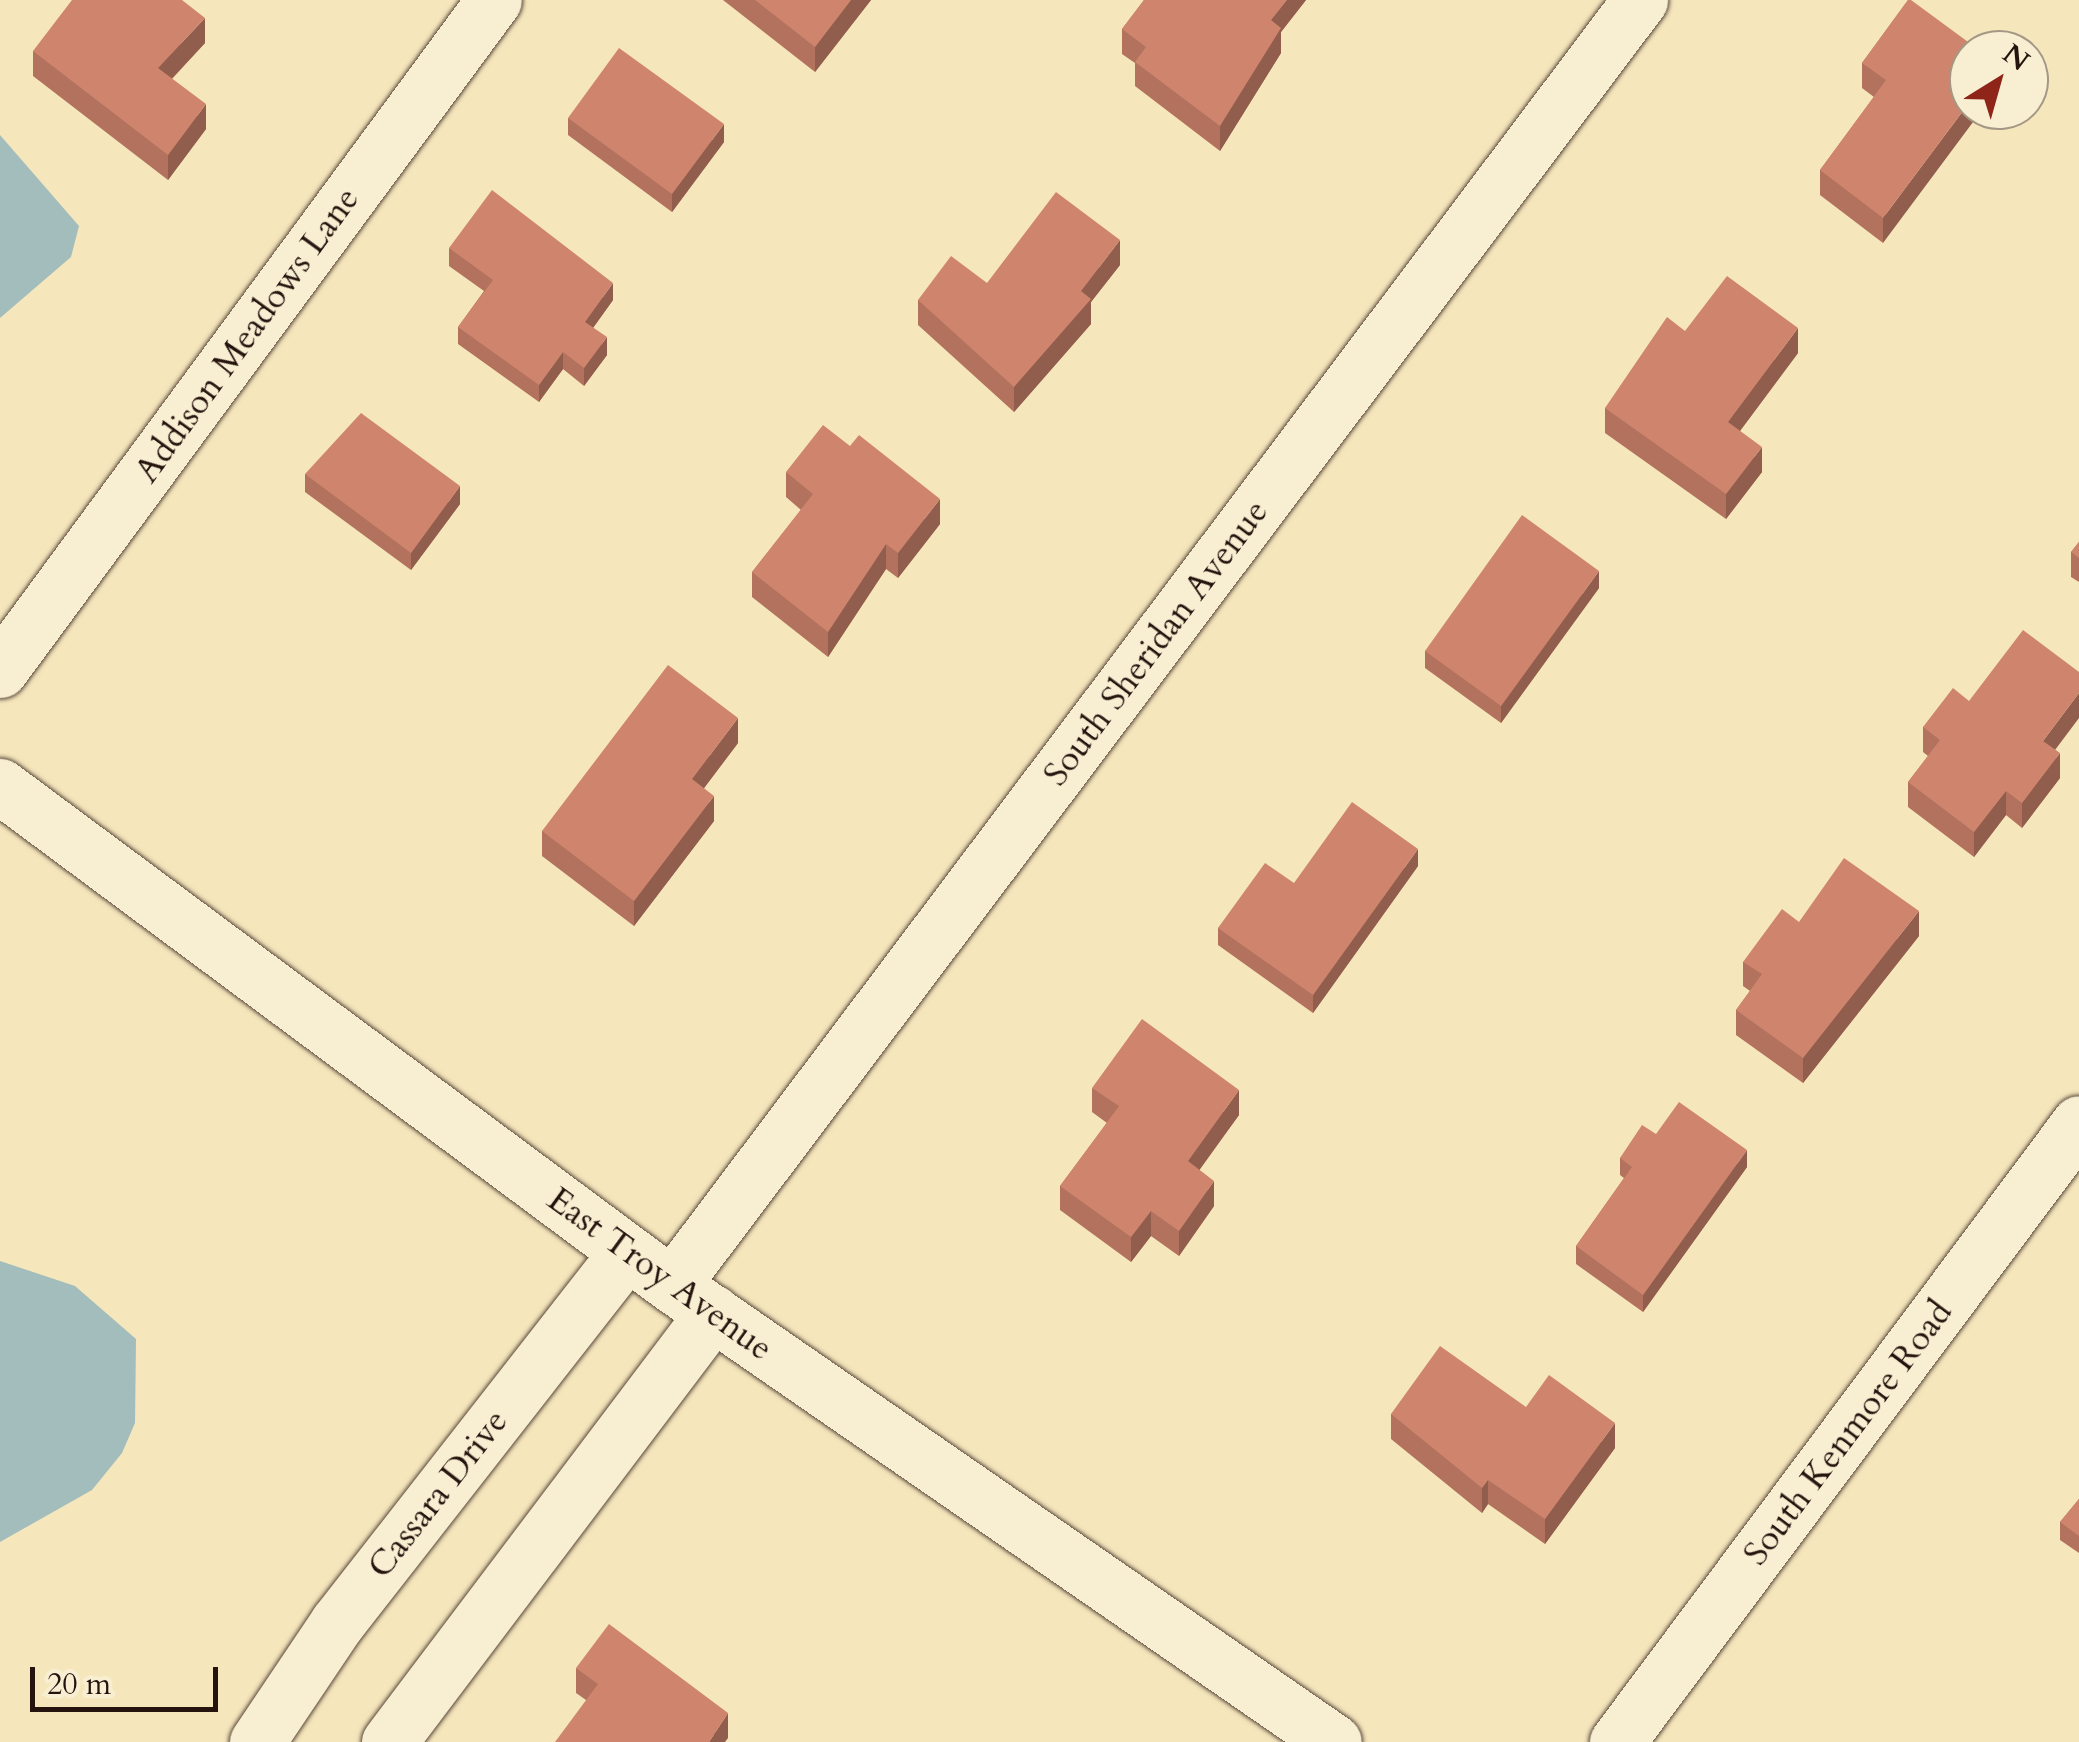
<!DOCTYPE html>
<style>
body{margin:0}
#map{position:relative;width:2079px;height:1742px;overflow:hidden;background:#f5e6bc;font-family:Cardo,serif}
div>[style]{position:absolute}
.water>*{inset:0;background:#a2bdbc}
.roads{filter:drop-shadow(0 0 2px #59483a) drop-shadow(0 0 2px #59483a)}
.minor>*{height:55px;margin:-27.5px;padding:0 27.5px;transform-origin:27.5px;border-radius:27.5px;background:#f8efd3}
.wall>*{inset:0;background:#b2725e}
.shaded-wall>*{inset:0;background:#915d4c}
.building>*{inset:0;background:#cf856d}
span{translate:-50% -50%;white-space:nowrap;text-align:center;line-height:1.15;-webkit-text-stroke:8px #f8efd3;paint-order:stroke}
.street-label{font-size:35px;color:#25140e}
.north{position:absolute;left:1949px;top:30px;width:100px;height:100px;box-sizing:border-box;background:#f8efd3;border:2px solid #a49784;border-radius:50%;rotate:37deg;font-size:28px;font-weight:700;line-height:40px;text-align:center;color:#25140e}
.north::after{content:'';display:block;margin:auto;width:35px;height:45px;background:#8f2418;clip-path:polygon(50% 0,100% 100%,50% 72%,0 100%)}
.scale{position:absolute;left:30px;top:1667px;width:188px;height:45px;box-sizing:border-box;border:5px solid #25140e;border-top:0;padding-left:12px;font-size:30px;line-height:35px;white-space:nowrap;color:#25140e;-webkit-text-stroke:8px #f8efd3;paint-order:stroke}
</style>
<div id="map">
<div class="water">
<i style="clip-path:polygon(0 135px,79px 226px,71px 257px,0 318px)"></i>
<i style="clip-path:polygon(0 1261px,75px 1286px,136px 1339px,135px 1423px,122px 1453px,92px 1490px,0 1542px)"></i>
</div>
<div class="roads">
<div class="minor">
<i style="left:0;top:670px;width:832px;rotate:-53.6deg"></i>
<i style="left:0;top:786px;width:837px;rotate:36.6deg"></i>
<i style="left:672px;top:1285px;width:804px;rotate:34.62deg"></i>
<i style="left:672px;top:1285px;width:1609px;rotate:-53.01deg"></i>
<i style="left:257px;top:1742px;width:143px;rotate:-56.1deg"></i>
<i style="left:337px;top:1623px;width:471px;rotate:-52deg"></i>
<i style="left:389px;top:1742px;width:538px;rotate:-52.94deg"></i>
<i style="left:1617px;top:1742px;width:772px;rotate:-53.26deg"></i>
</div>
</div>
<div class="wall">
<i style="clip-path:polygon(723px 0,871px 0,815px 72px)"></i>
<i style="clip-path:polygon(1144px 0,1306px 0,1281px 32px,1281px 53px,1220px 151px,1135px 86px,1135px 63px,1122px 54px,1122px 29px)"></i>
<i style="clip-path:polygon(1908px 0,1883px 243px,1820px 195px,1820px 170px,1874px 97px,1862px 88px,1862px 63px)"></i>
<i style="clip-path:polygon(205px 43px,172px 79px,206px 129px,168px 180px,33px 76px,33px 51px)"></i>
<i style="clip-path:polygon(568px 118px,724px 142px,672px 212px,568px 135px)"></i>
<i style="clip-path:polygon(449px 248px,613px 300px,593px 328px,607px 355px,584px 386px,563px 369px,539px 402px,458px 344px,458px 327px,484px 291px,449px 266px)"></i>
<i style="clip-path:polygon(1120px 265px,1091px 302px,1091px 324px,1014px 412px,918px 325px,918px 300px,987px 283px)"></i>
<i style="clip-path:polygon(1798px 353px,1740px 431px,1762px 472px,1726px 519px,1605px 433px,1605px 408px)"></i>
<i style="clip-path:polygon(786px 472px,940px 524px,898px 578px,886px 569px,828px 657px,752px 597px,752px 572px,801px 510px,786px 497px)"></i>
<i style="clip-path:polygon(305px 474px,460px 504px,411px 570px,305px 492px)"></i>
<i style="clip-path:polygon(2079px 542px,2079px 582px,2071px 577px,2071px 552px)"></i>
<i style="clip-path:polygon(1599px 588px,1501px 723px,1425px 668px,1425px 651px)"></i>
<i style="clip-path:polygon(1969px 701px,2055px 750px,2060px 778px,2022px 828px,2006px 815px,1974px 857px,1908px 807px,1908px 782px,1928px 756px,1923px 752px,1923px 727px)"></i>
<i style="clip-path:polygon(738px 743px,704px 788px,714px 821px,634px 926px,542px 856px,542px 831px)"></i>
<i style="clip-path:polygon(1418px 866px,1313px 1013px,1218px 945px,1218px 928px,1294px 883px)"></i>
<i style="clip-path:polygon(1919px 936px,1803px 1083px,1736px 1035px,1736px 1010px,1750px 991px,1743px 986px,1743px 962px)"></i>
<i style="clip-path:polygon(1092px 1088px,1239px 1115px,1199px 1169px,1214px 1206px,1179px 1256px,1151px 1236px,1131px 1262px,1060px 1210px,1060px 1186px,1107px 1123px,1092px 1112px)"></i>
<i style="clip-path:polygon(1656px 1134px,1747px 1167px,1643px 1312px,1576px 1264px,1576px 1246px,1624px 1178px,1620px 1175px,1620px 1158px)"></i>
<i style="clip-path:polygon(1526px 1407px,1615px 1448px,1545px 1544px,1488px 1504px,1482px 1513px,1391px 1439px,1391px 1414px)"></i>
<i style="clip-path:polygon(2079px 1499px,2079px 1553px,2060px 1540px,2060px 1522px)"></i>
<i style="clip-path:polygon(576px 1668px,728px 1738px,586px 1700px,576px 1693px)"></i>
</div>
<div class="shaded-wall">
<i style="clip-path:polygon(851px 0,871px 0,815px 72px,815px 47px)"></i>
<i style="clip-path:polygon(1287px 0,1306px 0,1281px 32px,1281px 53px,1220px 151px,1220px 126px,1271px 20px)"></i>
<i style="clip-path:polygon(205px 18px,205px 43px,158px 93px,158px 68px)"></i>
<i style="clip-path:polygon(1969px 103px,1969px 110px,1982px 110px,1883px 243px,1883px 218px)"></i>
<i style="clip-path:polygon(206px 104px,206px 129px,168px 180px,168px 155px)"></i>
<i style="clip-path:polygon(724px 124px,724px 142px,672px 212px,672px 194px)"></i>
<i style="clip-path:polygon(1120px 240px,1120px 265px,1091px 302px,1091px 324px,1014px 412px,1014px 387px,1081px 291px)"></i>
<i style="clip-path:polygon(613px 283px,613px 300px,585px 339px,585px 322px)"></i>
<i style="clip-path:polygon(1798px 328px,1798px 353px,1728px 447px,1728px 422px)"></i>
<i style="clip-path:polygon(607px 337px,607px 355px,584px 386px,584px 368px)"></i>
<i style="clip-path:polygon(563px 352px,563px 369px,539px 402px,539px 385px)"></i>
<i style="clip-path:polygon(1762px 447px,1762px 472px,1726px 519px,1726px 494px)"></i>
<i style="clip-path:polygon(460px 486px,460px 504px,411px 570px,411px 553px)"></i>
<i style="clip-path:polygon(940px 499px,940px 524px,898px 578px,898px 553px)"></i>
<i style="clip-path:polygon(886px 544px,886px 569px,828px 657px,828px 632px)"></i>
<i style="clip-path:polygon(1599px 571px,1599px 588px,1501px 723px,1501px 706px)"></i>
<i style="clip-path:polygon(2079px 693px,2079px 718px,2043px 766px,2043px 741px)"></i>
<i style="clip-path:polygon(738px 718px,738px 743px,692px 804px,692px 779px)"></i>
<i style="clip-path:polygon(2060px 753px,2060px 778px,2022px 828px,2022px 803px)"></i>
<i style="clip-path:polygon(2006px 791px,2006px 815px,1974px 857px,1974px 832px)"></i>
<i style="clip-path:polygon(714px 796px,714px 821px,634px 926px,634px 901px)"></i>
<i style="clip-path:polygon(1418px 849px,1418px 866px,1313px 1013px,1313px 995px)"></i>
<i style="clip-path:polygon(1919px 911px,1919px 936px,1803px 1083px,1803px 1058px)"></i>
<i style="clip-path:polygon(1239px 1090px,1239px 1115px,1188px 1186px,1188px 1161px)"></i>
<i style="clip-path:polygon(1747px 1150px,1747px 1167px,1643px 1312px,1643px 1295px)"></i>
<i style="clip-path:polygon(1214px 1181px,1214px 1206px,1179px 1256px,1179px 1231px)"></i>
<i style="clip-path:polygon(1151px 1211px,1151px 1236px,1131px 1262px,1131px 1237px)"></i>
<i style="clip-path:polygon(1615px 1423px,1615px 1448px,1545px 1544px,1545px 1519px)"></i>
<i style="clip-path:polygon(1488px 1480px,1488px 1504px,1482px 1513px,1482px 1488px)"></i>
<i style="clip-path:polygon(728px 1713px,728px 1738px,725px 1742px,709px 1742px)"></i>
</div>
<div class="building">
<i style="clip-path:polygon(72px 0,182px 0,205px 18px,158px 68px,206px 104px,168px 155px,33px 51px)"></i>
<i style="clip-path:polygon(755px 0,851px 0,815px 47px)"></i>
<i style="clip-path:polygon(1144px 0,1287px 0,1271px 20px,1281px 28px,1220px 126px,1135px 62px,1146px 47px,1122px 29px)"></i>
<i style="clip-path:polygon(1908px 0,1911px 0,1979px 50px,1969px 50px,1969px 103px,1883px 218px,1820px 170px,1886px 80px,1862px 63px)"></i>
<i style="clip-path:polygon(619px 48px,724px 124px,672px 194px,568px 118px)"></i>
<i style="clip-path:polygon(492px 190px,613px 283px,585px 322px,607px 337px,584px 368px,563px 352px,539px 385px,458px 327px,493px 280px,449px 248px)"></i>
<i style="clip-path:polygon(1056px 192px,1120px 240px,1081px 291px,1091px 299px,1014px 387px,918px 300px,951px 256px,987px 283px)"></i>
<i style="clip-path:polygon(1727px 276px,1798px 328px,1728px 422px,1762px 447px,1726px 494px,1605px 408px,1667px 317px,1685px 331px)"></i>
<i style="clip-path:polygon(361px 413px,460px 486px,411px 553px,305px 474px)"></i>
<i style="clip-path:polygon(823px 425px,850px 446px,859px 435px,940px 499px,898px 553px,886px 544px,828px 632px,752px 572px,813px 494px,786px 472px)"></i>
<i style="clip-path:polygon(1522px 515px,1599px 571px,1501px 706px,1425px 651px)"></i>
<i style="clip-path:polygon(2079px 542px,2079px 558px,2071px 552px)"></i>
<i style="clip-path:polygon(2023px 630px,2079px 672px,2079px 693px,2043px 741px,2060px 753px,2022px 803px,2006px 791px,1974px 832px,1908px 782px,1940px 740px,1923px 727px,1953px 688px,1969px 701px)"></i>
<i style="clip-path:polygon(668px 665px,738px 718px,692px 779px,714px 796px,634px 901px,542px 831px)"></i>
<i style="clip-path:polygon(1352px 802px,1418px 849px,1313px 995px,1218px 928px,1265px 863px,1294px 883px)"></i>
<i style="clip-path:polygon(1844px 858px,1919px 911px,1803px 1058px,1736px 1010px,1762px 974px,1743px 962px,1782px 909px,1799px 922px)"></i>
<i style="clip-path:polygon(1142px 1019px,1239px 1090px,1188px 1161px,1214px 1181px,1179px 1231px,1151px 1211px,1131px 1237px,1060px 1186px,1119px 1106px,1092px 1088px)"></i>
<i style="clip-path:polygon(1679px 1102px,1747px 1150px,1643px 1295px,1576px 1246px,1632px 1167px,1620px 1158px,1642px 1125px,1656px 1134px)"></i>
<i style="clip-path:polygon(1440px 1346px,1526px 1407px,1549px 1375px,1615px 1423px,1545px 1519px,1488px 1480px,1482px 1488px,1391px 1414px)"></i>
<i style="clip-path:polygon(2079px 1499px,2079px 1536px,2060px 1522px)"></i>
<i style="clip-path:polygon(609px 1624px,728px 1713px,709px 1742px,555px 1742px,598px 1684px,576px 1668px)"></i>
</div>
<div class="street-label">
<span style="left:247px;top:335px;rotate:-54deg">Addison Meadows Lane</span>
<span style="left:1156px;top:643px;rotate:-53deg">South Sheridan Avenue</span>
<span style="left:660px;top:1274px;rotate:36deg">East Troy Avenue</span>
<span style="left:1848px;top:1433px;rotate:-53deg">South Kenmore Road</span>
<span style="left:438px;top:1494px;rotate:-52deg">Cassara Drive</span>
</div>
<div class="north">N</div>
<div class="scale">20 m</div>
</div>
